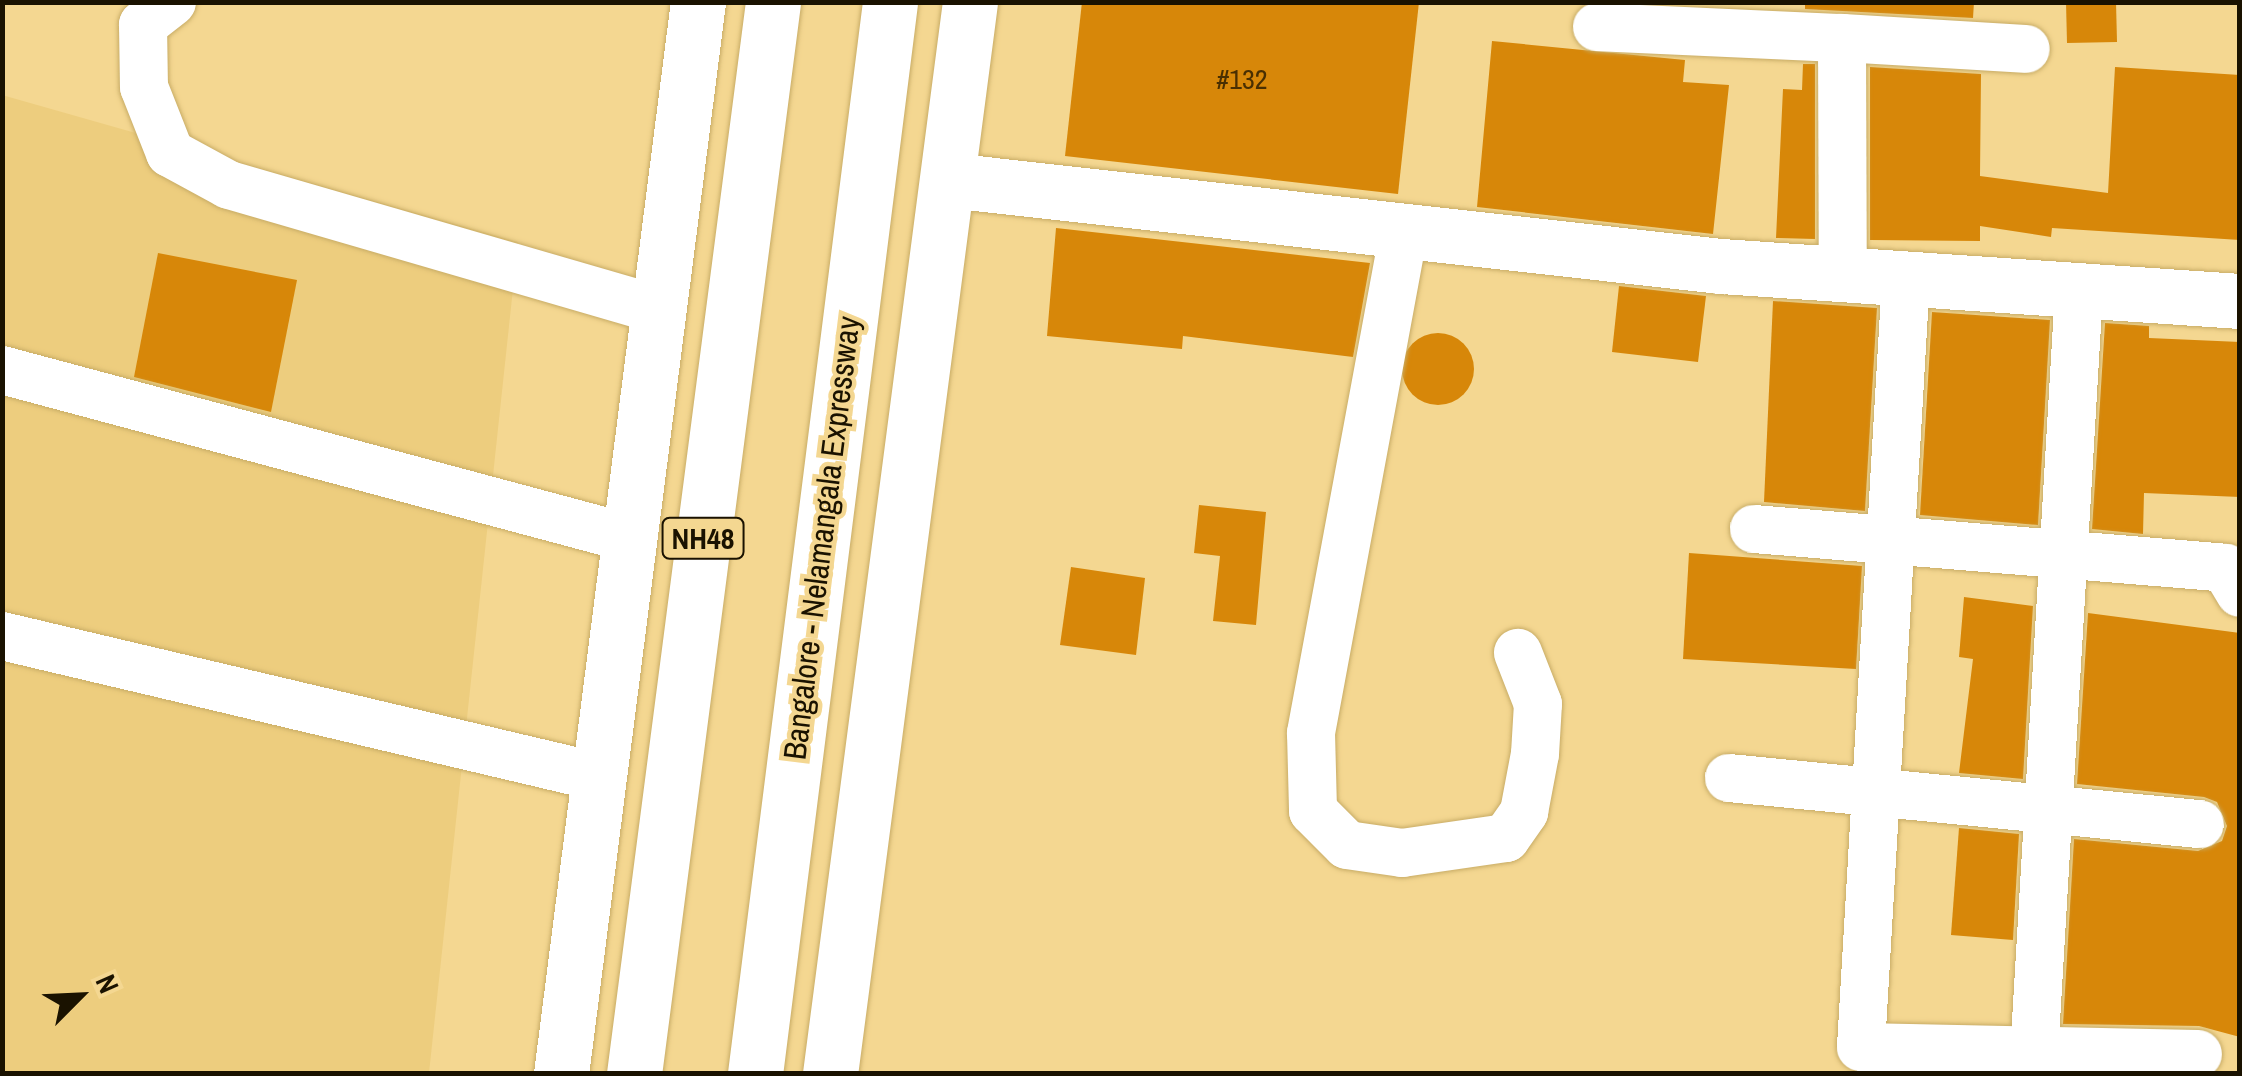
<!DOCTYPE html>
<style>
body{margin:0}
#map{position:relative;width:2242px;height:1076px;overflow:hidden;background:#f4d791;font-family:"Archivo Narrow",sans-serif}
div>[style]{position:absolute}
.built>*{inset:0;background:#edcd7e}
.building>*{inset:0;background:#d78709}
.round{border-radius:50%}
.roads{filter:drop-shadow(0 0 2px #c8ac66) drop-shadow(0 0 2px #c8ac66)}
.minor>*{height:48px;margin:-24px;padding:0 24px;transform-origin:24px;border-radius:24px;background:#fff}
.tertiary>*{height:55px;margin:-27.5px;padding:0 27.5px;transform-origin:27.5px;border-radius:27.5px;background:#fff}
.motorway>*{height:55px;margin:-27.5px;padding:0 27.5px;transform-origin:27.5px;border-radius:27.5px;background:#fff}
span{translate:-50% -50%;white-space:nowrap;text-align:center;line-height:1.15;-webkit-text-stroke:9px #f4d791;paint-order:stroke}
.number-label{font-size:28px;color:#492f02}
.number-label span{-webkit-text-stroke-width:0}
.shield-label span{padding:2px 8px;background:#f4d791;border:2px solid;border-radius:8px;-webkit-text-stroke-width:0}
.shield-label{font-size:30px;color:#1a1200;font-weight:700}
.street-label{font-size:32px;color:#1a1200}
.frame{position:absolute;inset:0;border:5px solid #1a1200;pointer-events:none}
.north{position:absolute;left:30px;top:946px;width:100px;height:100px;-webkit-text-stroke:8px #f4d791;paint-order:stroke;rotate:66deg;font-size:28px;font-weight:700;line-height:40px;text-align:center;color:#1a1200}
.north::after{content:'';display:block;margin:auto;width:35px;height:45px;background:#1a1200;clip-path:polygon(50% 0,100% 100%,50% 72%,0 100%)}
</style>
<div id="map">
<div class="built">
<i style="clip-path:polygon(2px 95px,518px 242px,429px 1073px,3px 1073px)"></i>
</div>
<div class="building">
<i style="clip-path:polygon(1082px 2px,1419px 2px,1398px 194px,1065px 156px)"></i>
<i style="clip-path:polygon(1805px 2px,1974px 2px,1973px 18px,1805px 9px)"></i>
<i style="clip-path:polygon(2066px 2px,2116px 2px,2117px 42px,2067px 43px)"></i>
<i style="clip-path:polygon(1492px 41px,1685px 60px,1683px 82px,1729px 85px,1713px 234px,1477px 207px)"></i>
<i style="clip-path:polygon(1803px 64px,1815px 64px,1815px 239px,1776px 238px,1783px 89px,1802px 90px)"></i>
<i style="clip-path:polygon(1870px 67px,1981px 74px,1980px 176px,2108px 193px,2115px 67px,2240px 75px,2240px 240px,2052px 228px,2051px 237px,1980px 226px,1980px 241px,1870px 240px)"></i>
<i style="clip-path:polygon(1056px 228px,1370px 263px,1353px 357px,1183px 336px,1182px 349px,1047px 336px)"></i>
<i style="clip-path:polygon(158px 253px,297px 280px,271px 412px,134px 377px)"></i>
<i style="clip-path:polygon(1619px 286px,1706px 296px,1698px 362px,1612px 352px)"></i>
<i style="clip-path:polygon(1773px 301px,1877px 308px,1865px 511px,1764px 502px)"></i>
<i style="clip-path:polygon(1932px 312px,2050px 320px,2038px 525px,1920px 515px)"></i>
<i style="clip-path:polygon(2105px 323px,2149px 326px,2149px 338px,2240px 342px,2240px 497px,2144px 493px,2143px 534px,2092px 529px)"></i>
<i class="round" style="left:1402px;top:333px;width:72px;height:72px"></i>
<i style="clip-path:polygon(1199px 505px,1266px 512px,1256px 625px,1213px 621px,1220px 556px,1194px 553px)"></i>
<i style="clip-path:polygon(1689px 553px,1862px 566px,1856px 669px,1683px 659px)"></i>
<i style="clip-path:polygon(1071px 567px,1145px 578px,1136px 655px,1060px 645px)"></i>
<i style="clip-path:polygon(1964px 597px,2033px 606px,2023px 779px,1959px 773px,1973px 659px,1959px 657px)"></i>
<i style="clip-path:polygon(2088px 613px,2240px 633px,2240px 1037px,2199px 1026px,2063px 1024px,2074px 839px,2198px 851px,2222px 841px,2227px 826px,2217px 802px,2204px 797px,2077px 784px)"></i>
<i style="clip-path:polygon(1959px 828px,2019px 834px,2013px 940px,1951px 935px)"></i>
</div>
<div class="roads">
<div class="minor">
<i style="left:172px;top:2px;width:37px;rotate:142deg"></i>
<i style="left:143px;top:25px;width:62px;rotate:89.1deg"></i>
<i style="left:144px;top:87px;width:71px;rotate:68.5deg"></i>
<i style="left:170px;top:153px;width:67px;rotate:28.5deg"></i>
<i style="left:229px;top:185px;width:447px;rotate:16.2deg"></i>
<i style="left:1597px;top:27px;width:245px;rotate:2.6deg"></i>
<i style="left:1842px;top:38px;width:237px;rotate:89.8deg"></i>
<i style="left:1842px;top:38px;width:184px;rotate:3.4deg"></i>
<i style="left:1404px;top:231px;width:511px;rotate:100.5deg"></i>
<i style="left:1311px;top:733px;width:78px;rotate:88.5deg"></i>
<i style="left:1313px;top:811px;width:48px;rotate:45deg"></i>
<i style="left:1347px;top:845px;width:56px;rotate:8.3deg"></i>
<i style="left:1402px;top:853px;width:105px;rotate:-8.2deg"></i>
<i style="left:1506px;top:838px;width:32px;rotate:-55deg"></i>
<i style="left:1524px;top:812px;width:59px;rotate:-79.3deg"></i>
<i style="left:1535px;top:754px;width:50px;rotate:-86.6deg"></i>
<i style="left:1538px;top:704px;width:55px;rotate:-111.4deg"></i>
<i style="left:1906px;top:278px;width:770px;rotate:93.35deg"></i>
<i style="left:1861px;top:1047px;width:337px;rotate:1.2deg"></i>
<i style="left:2px;top:370px;width:649px;rotate:15deg"></i>
<i style="left:1754px;top:529px;width:473px;rotate:4.7deg"></i>
<i style="left:2225px;top:568px;width:29px;rotate:59deg"></i>
<i style="left:2px;top:636px;width:613px;rotate:13.29deg"></i>
<i style="left:1729px;top:778px;width:473px;rotate:5.6deg"></i>
<i style="left:2034px;top:1055px;width:766px;rotate:-86.63deg"></i>
</div>
<div class="tertiary">
<i style="left:949px;top:180px;width:777px;rotate:6.36deg"></i>
<i style="left:1721px;top:266px;width:520px;rotate:3.86deg"></i>
<i style="left:561px;top:1074px;width:1081px;rotate:-82.72deg"></i>
<i style="left:830px;top:1074px;width:1081px;rotate:-82.56deg"></i>
</div>
<div class="motorway">
<i style="left:634px;top:1074px;width:1081px;rotate:-82.61deg"></i>
<i style="left:755px;top:1074px;width:1080px;rotate:-82.82deg"></i>
</div>
</div>
<div class="number-label">
<span style="left:1242px;top:79px">#132</span>
</div>
<div class="shield-label">
<span style="left:703px;top:538px">NH48</span>
</div>
<div class="street-label">
<span style="left:822px;top:538px;rotate:-83deg">Bangalore - Nelamangala Expressway</span>
</div>
<div class="frame"></div>
<div class="north">N</div>
</div>
